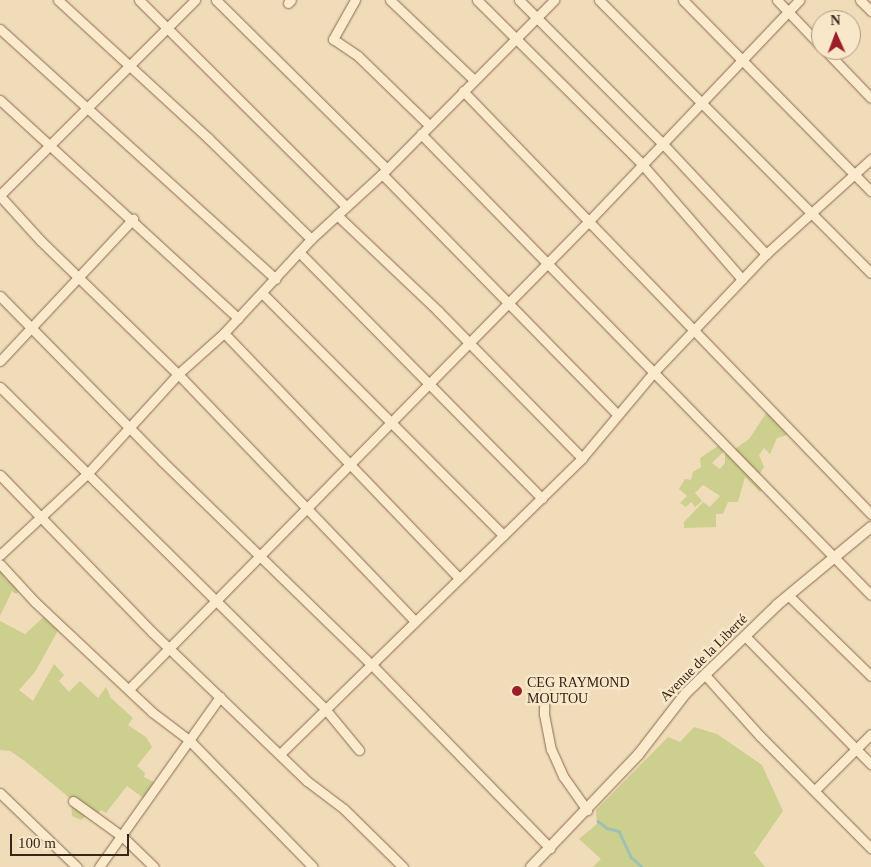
<!DOCTYPE html>
<meta charset="utf-8">
<style>
body{margin:0}
#map{position:relative;width:871px;height:867px;overflow:hidden;background:#f1dcb9;font-family:Georgia,serif}
div>[style]{position:absolute}
.green>*{inset:0;background:#cccf8d}
.stream>*{height:2.5px;margin:-1.25px;padding:0 1.25px;transform-origin:1.25px;border-radius:1.25px;background:#9ec1b4}
.roads{filter:drop-shadow(0 0 1px #886b53) drop-shadow(0 0 1px #886b53)}
.minor>*{height:9px;margin:-4.5px;padding:0 4.5px;transform-origin:4.5px;border-radius:4.5px;background:#fceacd}
.tertiary>*{height:10px;margin:-5px;padding:0 5px;transform-origin:5px;border-radius:5px;background:#fceacd}
.dots>*{width:14px;height:14px;translate:-50% -50%;box-sizing:border-box;border:2px solid #f8e7c9;border-radius:50%}
span{translate:-50% -50%;white-space:nowrap;text-align:center;line-height:1.15;-webkit-text-stroke:5px #f8e7c9;paint-order:stroke}
.street-label{font-size:14px;color:#362519}
.poi-label{font-size:14px;color:#362519}
.left{translate:0 -50%;text-align:left}
.north{position:absolute;left:811px;top:10px;width:50px;height:50px;box-sizing:border-box;background:#f8e7c9;border:1px solid #aa9983;border-radius:50%;rotate:358deg;font-size:14px;font-weight:700;line-height:20px;text-align:center;color:#362519}
.north::after{content:'';display:block;margin:auto;width:18px;height:22px;background:#9c1e28;clip-path:polygon(50% 0,100% 100%,50% 72%,0 100%)}
.scale{position:absolute;left:10px;top:834px;width:119px;height:22px;box-sizing:border-box;border:2px solid #362519;border-top:0;padding-left:6px;font-size:15px;line-height:18px;white-space:nowrap;color:#362519;-webkit-text-stroke:4px #f8e7c9;paint-order:stroke}
</style>
<div id="map">
<div class="green">
<i style="clip-path:polygon(767px 412px,787px 428px,787px 435px,777px 438px,770px 454px,764px 448px,759px 455px,764px 467px,759px 475px,766px 482px,760px 492px,745px 477px,738px 502px,728px 502px,723px 514px,716px 514px,716px 527px,684px 528px,684px 522px,703px 502px,710px 507px,720px 496px,703px 485px,695px 493px,702px 501px,695px 507px,691px 502px,686px 507px,680px 503px,687px 496px,679px 489px,685px 479px,691px 480px,693px 472px,701px 467px,700px 458px,718px 446px,724px 451px,712px 463px,720px 469px,725px 463px,725px 454px,732px 456px,732px 451px,749px 439px)"></i>
<i style="clip-path:polygon(0 565px,7px 572px,4px 577px,7px 580px,10px 575px,22px 588px,16px 594px,12px 591px,0 616px)"></i>
<i style="clip-path:polygon(48px 613px,61px 625px,35px 672px,19px 690px,33px 701px,54px 664px,64px 675px,59px 681px,69px 692px,80px 681px,98px 698px,106px 687px,111px 698px,133px 718px,128px 725px,146px 737px,152px 747px,137px 766px,145px 773px,144px 777px,159px 785px,146px 800px,127px 786px,106px 813px,101px 810px,91px 821px,86px 816px,81px 820px,72px 816px,71px 799px,26px 762px,10px 751px,0 750px,0 621px,25px 634px)"></i>
<i style="clip-path:polygon(694px 727px,717px 734px,762px 765px,783px 811px,754px 853px,765px 867px,593px 867px,601px 859px,579px 839px,597px 824px,596px 810px,668px 737px,680px 742px)"></i>
</div>
<div class="stream">
<i style="left:598px;top:821px;width:11px;rotate:38deg"></i>
<i style="left:607px;top:828px;width:12px;rotate:14deg"></i>
<i style="left:619px;top:831px;width:29px;rotate:65deg"></i>
<i style="left:631px;top:857px;width:15px;rotate:42deg"></i>
</div>
<div class="roads">
<div class="minor">
<i style="left:58px;top:0;width:204px;rotate:42.6deg"></i>
<i style="left:208px;top:138px;width:144px;rotate:44.4deg"></i>
<i style="left:139px;top:0;width:292px;rotate:44.9deg"></i>
<i style="left:216px;top:0;width:240px;rotate:44.7deg"></i>
<i style="left:355px;top:0;width:45px;rotate:119.4deg"></i>
<i style="left:333px;top:39px;width:30px;rotate:34deg"></i>
<i style="left:358px;top:56px;width:99px;rotate:44.2deg"></i>
<i style="left:390px;top:0;width:116px;rotate:43.6deg"></i>
<i style="left:477px;top:0;width:231px;rotate:44.8deg"></i>
<i style="left:641px;top:163px;width:154px;rotate:49deg"></i>
<i style="left:519px;top:0;width:204px;rotate:45deg"></i>
<i style="left:663px;top:144px;width:151px;rotate:46.9deg"></i>
<i style="left:599px;top:0;width:385px;rotate:45.1deg"></i>
<i style="left:683px;top:0;width:268px;rotate:45.5deg"></i>
<i style="left:777px;top:0;width:64px;rotate:46.3deg"></i>
<i style="left:860px;top:0;width:16px;rotate:45deg"></i>
<i style="left:288px;top:3px;width:4px;rotate:-45deg"></i>
<i style="left:0;top:29px;width:372px;rotate:42.2deg"></i>
<i style="left:825px;top:50px;width:66px;rotate:46.2deg"></i>
<i style="left:463px;top:91px;width:588px;rotate:46.03deg"></i>
<i style="left:0;top:100px;width:323px;rotate:42.5deg"></i>
<i style="left:421px;top:134px;width:644px;rotate:45.69deg"></i>
<i style="left:382px;top:174px;width:336px;rotate:45.6deg"></i>
<i style="left:0;top:195px;width:276px;rotate:-45deg"></i>
<i style="left:0;top:196px;width:61px;rotate:47.7deg"></i>
<i style="left:41px;top:241px;width:191px;rotate:44.2deg"></i>
<i style="left:178px;top:374px;width:341px;rotate:46.2deg"></i>
<i style="left:337px;top:215px;width:139px;rotate:43.5deg"></i>
<i style="left:438px;top:311px;width:206px;rotate:45.6deg"></i>
<i style="left:299px;top:252px;width:346px;rotate:45.4deg"></i>
<i style="left:262px;top:293px;width:342px;rotate:45.1deg"></i>
<i style="left:0;top:296px;width:231px;rotate:45.5deg"></i>
<i style="left:162px;top:461px;width:291px;rotate:44.2deg"></i>
<i style="left:371px;top:664px;width:257px;rotate:45.8deg"></i>
<i style="left:224px;top:333px;width:338px;rotate:46.2deg"></i>
<i style="left:0;top:361px;width:195px;rotate:-46.9deg"></i>
<i style="left:0;top:387px;width:459px;rotate:44.7deg"></i>
<i style="left:326px;top:710px;width:52px;rotate:50.5deg"></i>
<i style="left:0;top:475px;width:219px;rotate:45.9deg"></i>
<i style="left:152px;top:632px;width:215px;rotate:43.9deg"></i>
<i style="left:307px;top:781px;width:46px;rotate:37.1deg"></i>
<i style="left:344px;top:809px;width:83px;rotate:44.5deg"></i>
<i style="left:0;top:555px;width:120px;rotate:-43deg"></i>
<i style="left:88px;top:473px;width:134px;rotate:-47.7deg"></i>
<i style="left:178px;top:374px;width:62px;rotate:-41.7deg"></i>
<i style="left:224px;top:333px;width:128px;rotate:-47.2deg"></i>
<i style="left:311px;top:239px;width:96px;rotate:-42.5deg"></i>
<i style="left:382px;top:174px;width:245px;rotate:-45.3deg"></i>
<i style="left:0;top:564px;width:52px;rotate:47.4deg"></i>
<i style="left:35px;top:602px;width:161px;rotate:43.2deg"></i>
<i style="left:152px;top:712px;width:46px;rotate:37.1deg"></i>
<i style="left:189px;top:740px;width:177px;rotate:45.7deg"></i>
<i style="left:788px;top:595px;width:116px;rotate:44.3deg"></i>
<i style="left:745px;top:636px;width:180px;rotate:45.5deg"></i>
<i style="left:706px;top:676px;width:81px;rotate:48deg"></i>
<i style="left:760px;top:736px;width:158px;rotate:45.3deg"></i>
<i style="left:545px;top:682px;width:32px;rotate:92deg"></i>
<i style="left:544px;top:714px;width:36px;rotate:79deg"></i>
<i style="left:551px;top:749px;width:30px;rotate:66deg"></i>
<i style="left:563px;top:776px;width:42px;rotate:54.8deg"></i>
<i style="left:129px;top:689px;width:653px;rotate:-45.5deg"></i>
<i style="left:587px;top:223px;width:308px;rotate:-46.4deg"></i>
<i style="left:281px;top:753px;width:421px;rotate:-44.4deg"></i>
<i style="left:582px;top:458px;width:112px;rotate:-50.1deg"></i>
<i style="left:654px;top:372px;width:163px;rotate:-46.5deg"></i>
<i style="left:766px;top:254px;width:142px;rotate:-42.1deg"></i>
<i style="left:815px;top:790px;width:79px;rotate:-45deg"></i>
<i style="left:0;top:793px;width:107px;rotate:43.9deg"></i>
<i style="left:73px;top:801px;width:62px;rotate:35.8deg"></i>
<i style="left:123px;top:837px;width:43px;rotate:44.1deg"></i>
<i style="left:99px;top:867px;width:209px;rotate:-54.6deg"></i>
</div>
<div class="tertiary">
<i style="left:531px;top:867px;width:155px;rotate:-46.3deg"></i>
<i style="left:638px;top:755px;width:78px;rotate:-52.3deg"></i>
<i style="left:686px;top:693px;width:127px;rotate:-44deg"></i>
<i style="left:777px;top:605px;width:122px;rotate:-39.7deg"></i>
</div>
</div>
<div class="dots">
<i style="left:517px;top:691px;background:#9c1e28"></i>
</div>
<div class="street-label">
<span style="left:704px;top:658px;rotate:-45deg">Avenue de la Liberté</span>
</div>
<div class="poi-label">
<span class="left" style="left:527px;top:691px">CEG RAYMOND<br>MOUTOU</span>
</div>
<div class="north">N</div>
<div class="scale">100 m</div>
</div>
